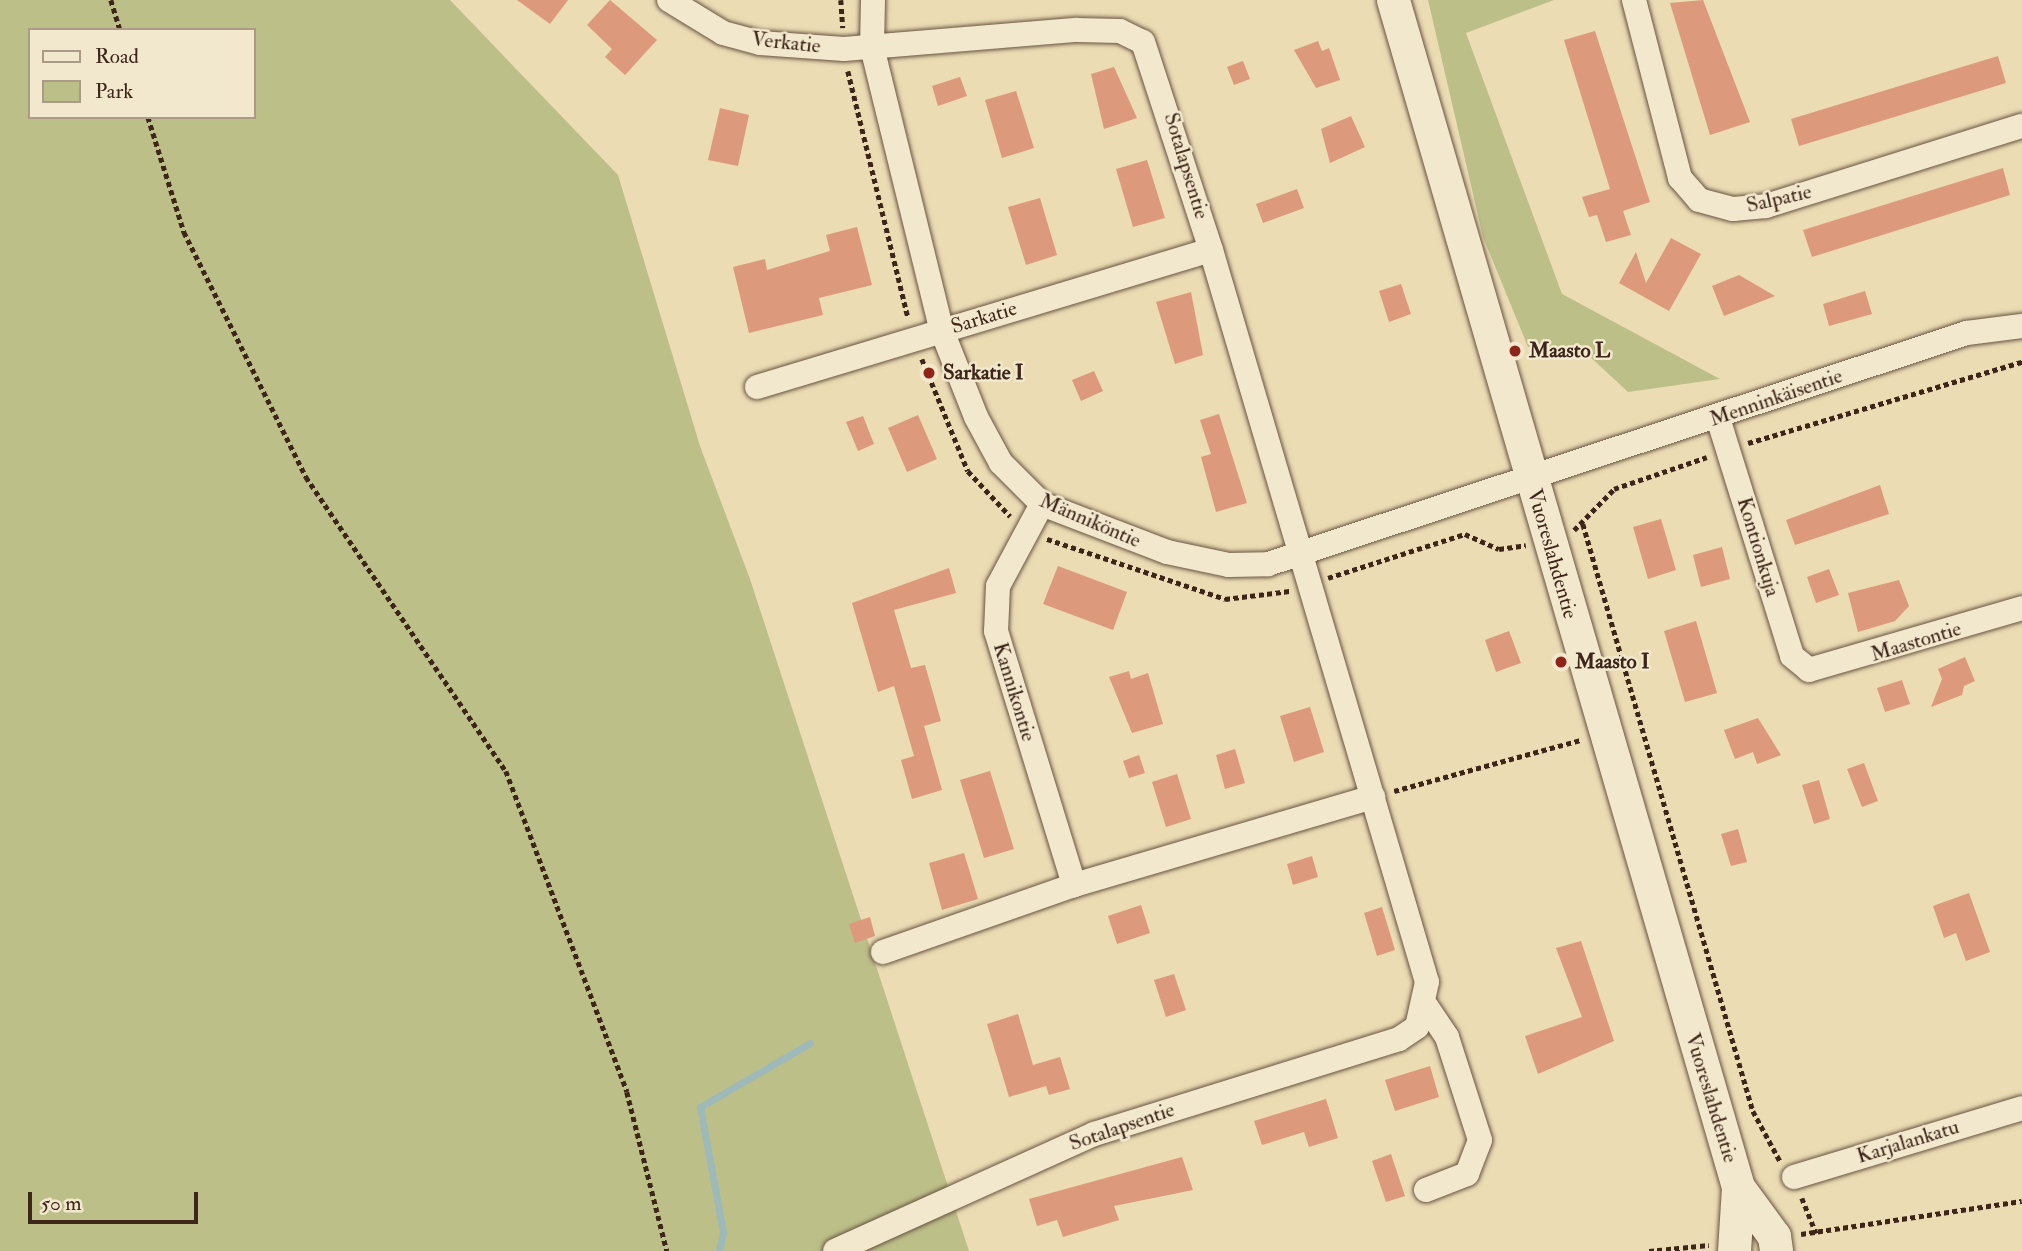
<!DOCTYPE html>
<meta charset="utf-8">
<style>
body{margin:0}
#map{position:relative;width:2022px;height:1251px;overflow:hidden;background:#ebdcb4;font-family:"IM FELL Double Pica",serif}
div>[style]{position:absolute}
.green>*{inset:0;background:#bdbf89}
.stream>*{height:7px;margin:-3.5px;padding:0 3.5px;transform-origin:3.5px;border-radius:3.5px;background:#9db9b8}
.building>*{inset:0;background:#dc997b}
.path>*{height:4.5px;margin-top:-2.25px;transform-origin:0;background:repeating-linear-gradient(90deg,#3d2619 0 5px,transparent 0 8.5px)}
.roads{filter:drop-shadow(0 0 2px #685440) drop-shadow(0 0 2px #685440)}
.street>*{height:24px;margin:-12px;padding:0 12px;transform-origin:12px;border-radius:12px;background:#f2e8ce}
.secondary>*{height:33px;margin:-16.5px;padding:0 16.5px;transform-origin:16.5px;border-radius:16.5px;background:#f2e8ce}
.dots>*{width:19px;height:19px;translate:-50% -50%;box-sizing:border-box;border:4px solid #f2e8ce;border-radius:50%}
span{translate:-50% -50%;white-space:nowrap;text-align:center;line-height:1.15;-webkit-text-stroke:5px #f2e8ce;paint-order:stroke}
.street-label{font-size:21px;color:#3d2619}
.poi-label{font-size:21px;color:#3d2619;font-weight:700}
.left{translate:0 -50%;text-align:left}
.legend{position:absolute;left:28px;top:28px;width:228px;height:91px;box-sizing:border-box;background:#f2e8ce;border:2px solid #aa9a86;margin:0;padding:9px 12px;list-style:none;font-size:21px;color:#3d2619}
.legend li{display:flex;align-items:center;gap:14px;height:35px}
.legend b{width:35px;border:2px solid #aa9a86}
.scale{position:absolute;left:28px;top:1192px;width:170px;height:32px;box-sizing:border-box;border:4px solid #3d2619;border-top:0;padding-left:9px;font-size:21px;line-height:24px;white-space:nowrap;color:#3d2619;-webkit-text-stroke:5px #f2e8ce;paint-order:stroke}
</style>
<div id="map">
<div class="green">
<i style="clip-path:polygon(evenodd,0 0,450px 0,618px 175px,700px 446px,750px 579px,969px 1251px,0 1251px,0 0,30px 30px,254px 30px,254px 117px,30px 117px,30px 30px)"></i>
<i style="clip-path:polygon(1428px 0,1554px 0,1466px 33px,1562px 294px,1720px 379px,1628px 392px,1587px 354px,1528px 347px,1483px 237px)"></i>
</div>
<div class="stream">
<i style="left:719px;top:1251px;width:19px;rotate:-78deg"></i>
<i style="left:723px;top:1232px;width:127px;rotate:-100.4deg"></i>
<i style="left:700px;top:1107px;width:127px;rotate:-30.2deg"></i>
</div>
<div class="building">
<i style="clip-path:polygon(517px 0,568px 0,550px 24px)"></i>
<i style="clip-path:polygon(610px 0,657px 40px,625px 75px,605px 57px,612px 49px,587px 25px)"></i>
<i style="clip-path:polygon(1703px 0,1750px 122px,1710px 135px,1670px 3px)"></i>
<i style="clip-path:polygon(1595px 31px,1650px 202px,1623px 211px,1631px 235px,1606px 242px,1597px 215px,1589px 217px,1582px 197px,1610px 189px,1564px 40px)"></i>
<i style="clip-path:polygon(1318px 41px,1322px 51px,1329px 48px,1340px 80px,1316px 88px,1294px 50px)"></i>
<i style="clip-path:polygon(1998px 56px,2006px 83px,1799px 146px,1791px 119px)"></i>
<i style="clip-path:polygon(1243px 61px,1250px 79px,1234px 85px,1227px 67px)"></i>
<i style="clip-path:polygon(1114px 67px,1137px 118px,1104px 129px,1091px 74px)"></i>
<i style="clip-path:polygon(960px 77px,967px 96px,938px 106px,932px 86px)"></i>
<i style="clip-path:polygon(1016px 91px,1034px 148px,1002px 158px,985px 100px)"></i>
<i style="clip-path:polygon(720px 108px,749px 115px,738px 166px,708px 160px)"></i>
<i style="clip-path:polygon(1351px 116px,1365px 147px,1330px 163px,1321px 129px)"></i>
<i style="clip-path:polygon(1147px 160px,1165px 218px,1133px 227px,1116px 169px)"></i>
<i style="clip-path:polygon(2003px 168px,2010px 195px,1812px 257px,1803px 230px)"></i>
<i style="clip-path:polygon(1297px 189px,1304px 208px,1263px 223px,1256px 204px)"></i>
<i style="clip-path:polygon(1040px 198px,1057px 255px,1026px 265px,1008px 207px)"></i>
<i style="clip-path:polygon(857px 227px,872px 285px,819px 298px,823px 315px,749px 333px,733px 267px,765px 259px,767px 270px,830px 251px,826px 235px)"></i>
<i style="clip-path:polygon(1671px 238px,1701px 254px,1669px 311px,1619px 283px,1636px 252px,1646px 283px)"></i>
<i style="clip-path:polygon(1739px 275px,1775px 296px,1724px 316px,1712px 286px)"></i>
<i style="clip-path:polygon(1401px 284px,1411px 314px,1389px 322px,1379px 291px)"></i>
<i style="clip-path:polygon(1865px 291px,1872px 314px,1829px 326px,1823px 304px)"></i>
<i style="clip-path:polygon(1191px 292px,1203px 355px,1175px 364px,1156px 302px)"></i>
<i style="clip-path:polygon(1094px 371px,1103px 391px,1081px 401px,1072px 380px)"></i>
<i style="clip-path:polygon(1219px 414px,1247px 503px,1216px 512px,1201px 457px,1211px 454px,1200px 420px)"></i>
<i style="clip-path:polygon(918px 415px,937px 459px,907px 472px,888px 428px)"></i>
<i style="clip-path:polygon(863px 416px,874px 444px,858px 451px,846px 422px)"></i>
<i style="clip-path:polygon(1880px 485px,1889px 514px,1795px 545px,1786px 520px)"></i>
<i style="clip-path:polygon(1661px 519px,1676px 570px,1648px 579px,1633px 527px)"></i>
<i style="clip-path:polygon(1722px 547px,1730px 579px,1701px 587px,1693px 555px)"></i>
<i style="clip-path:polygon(1058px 566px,1127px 592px,1113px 630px,1043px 604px)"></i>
<i style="clip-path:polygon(949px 568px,956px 593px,894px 610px,911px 668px,925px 665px,941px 721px,924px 726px,942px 790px,912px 799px,901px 760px,914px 756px,894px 686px,878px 692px,852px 603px)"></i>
<i style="clip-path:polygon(1829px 569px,1839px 595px,1816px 603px,1807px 577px)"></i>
<i style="clip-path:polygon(1899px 580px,1909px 606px,1895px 621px,1858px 632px,1848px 593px)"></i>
<i style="clip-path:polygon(1696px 621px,1717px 693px,1685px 702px,1664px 631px)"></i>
<i style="clip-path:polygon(1509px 631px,1521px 663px,1496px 672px,1485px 640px)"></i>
<i style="clip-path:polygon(1965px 657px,1975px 681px,1964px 686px,1962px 695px,1931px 707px,1942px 679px,1938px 669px)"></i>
<i style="clip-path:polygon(1129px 671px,1131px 679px,1148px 673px,1163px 724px,1132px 733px,1109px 677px)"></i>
<i style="clip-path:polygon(1902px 680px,1910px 704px,1885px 712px,1877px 688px)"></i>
<i style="clip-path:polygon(1310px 707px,1324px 752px,1294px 762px,1280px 716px)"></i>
<i style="clip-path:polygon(1758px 718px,1781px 755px,1757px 764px,1753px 752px,1735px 759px,1724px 730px)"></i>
<i style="clip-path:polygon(1235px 749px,1245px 783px,1225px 789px,1216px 755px)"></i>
<i style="clip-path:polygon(1139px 755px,1145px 773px,1129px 778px,1123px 761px)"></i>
<i style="clip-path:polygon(1864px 763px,1878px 801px,1862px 807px,1847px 769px)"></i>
<i style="clip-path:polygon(990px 771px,1014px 849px,984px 858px,960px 780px)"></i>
<i style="clip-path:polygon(1177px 774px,1191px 819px,1166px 827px,1152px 782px)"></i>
<i style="clip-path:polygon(1819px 780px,1830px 819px,1814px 824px,1802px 785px)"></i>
<i style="clip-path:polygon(1738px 829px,1747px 862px,1731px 866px,1721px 834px)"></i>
<i style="clip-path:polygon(964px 853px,978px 899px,942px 910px,929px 863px)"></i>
<i style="clip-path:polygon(1312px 856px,1318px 877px,1293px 885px,1287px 864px)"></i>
<i style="clip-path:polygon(1969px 893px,1990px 952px,1966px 961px,1956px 933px,1944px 938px,1933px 906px)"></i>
<i style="clip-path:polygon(1141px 905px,1150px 933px,1117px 944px,1108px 916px)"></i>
<i style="clip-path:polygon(1382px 907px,1395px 950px,1377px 956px,1364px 913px)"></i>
<i style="clip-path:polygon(870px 917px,875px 936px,855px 943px,849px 924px)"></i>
<i style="clip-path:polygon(1581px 941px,1614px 1041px,1538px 1074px,1525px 1036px,1582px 1017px,1556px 948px)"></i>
<i style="clip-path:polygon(1174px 974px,1186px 1010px,1166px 1017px,1154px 980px)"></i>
<i style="clip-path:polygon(1018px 1014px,1033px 1065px,1060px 1057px,1070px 1089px,1049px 1095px,1046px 1086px,1009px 1097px,987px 1024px)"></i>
<i style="clip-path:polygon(1430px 1066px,1439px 1097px,1395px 1111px,1385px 1080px)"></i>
<i style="clip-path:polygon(1326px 1099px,1338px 1138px,1309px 1147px,1304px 1132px,1262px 1145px,1254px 1121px)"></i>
<i style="clip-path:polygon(1391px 1154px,1405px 1196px,1386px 1202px,1372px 1161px)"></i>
<i style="clip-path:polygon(1182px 1157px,1193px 1190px,1114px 1206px,1119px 1220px,1063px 1237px,1057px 1220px,1037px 1226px,1029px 1199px)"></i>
</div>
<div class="path">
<i style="left:111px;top:0;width:31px;rotate:73deg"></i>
<i style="left:841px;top:0;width:28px;rotate:86deg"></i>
<i style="left:848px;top:71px;width:254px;rotate:76.3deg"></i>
<i style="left:148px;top:117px;width:121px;rotate:72.6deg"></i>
<i style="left:184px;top:232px;width:274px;rotate:63.5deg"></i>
<i style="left:306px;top:477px;width:356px;rotate:55.8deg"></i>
<i style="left:506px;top:771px;width:343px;rotate:69.3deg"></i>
<i style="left:627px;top:1092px;width:164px;rotate:75.9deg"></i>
<i style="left:922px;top:359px;width:121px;rotate:67.7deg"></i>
<i style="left:968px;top:471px;width:62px;rotate:47deg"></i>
<i style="left:1748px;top:443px;width:286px;rotate:-16.5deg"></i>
<i style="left:1583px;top:524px;width:611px;rotate:73.85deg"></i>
<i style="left:1753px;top:1111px;width:57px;rotate:61.6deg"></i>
<i style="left:1574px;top:530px;width:57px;rotate:-45.7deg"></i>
<i style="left:1614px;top:489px;width:98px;rotate:-19deg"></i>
<i style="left:1047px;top:539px;width:188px;rotate:18.6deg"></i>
<i style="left:1225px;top:599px;width:65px;rotate:-7deg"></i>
<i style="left:1328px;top:578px;width:144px;rotate:-17.8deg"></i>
<i style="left:1465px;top:534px;width:37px;rotate:24deg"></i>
<i style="left:1499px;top:549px;width:27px;rotate:-8deg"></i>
<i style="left:1394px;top:791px;width:194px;rotate:-15.3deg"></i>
<i style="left:1802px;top:1198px;width:38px;rotate:68deg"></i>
<i style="left:1801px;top:1234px;width:223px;rotate:-8.5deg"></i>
<i style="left:1649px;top:1251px;width:60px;rotate:-5.7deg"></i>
</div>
<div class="roads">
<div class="street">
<i style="left:669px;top:0;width:63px;rotate:31.4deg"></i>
<i style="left:723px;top:33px;width:38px;rotate:15deg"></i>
<i style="left:760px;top:43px;width:84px;rotate:4.1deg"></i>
<i style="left:844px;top:49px;width:234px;rotate:-4.7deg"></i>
<i style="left:1077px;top:30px;width:43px;rotate:1.3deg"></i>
<i style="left:1120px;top:31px;width:25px;rotate:26deg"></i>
<i style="left:1143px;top:42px;width:219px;rotate:71.9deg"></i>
<i style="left:1211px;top:250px;width:763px;rotate:73.56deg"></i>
<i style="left:1427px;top:982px;width:46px;rotate:102.5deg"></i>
<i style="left:1417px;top:1027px;width:22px;rotate:146deg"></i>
<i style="left:1399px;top:1039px;width:319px;rotate:162.7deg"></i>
<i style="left:1094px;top:1134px;width:284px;rotate:155.7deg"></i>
<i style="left:873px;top:0;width:47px;rotate:91.2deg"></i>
<i style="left:872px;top:47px;width:292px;rotate:76.2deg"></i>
<i style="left:942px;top:331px;width:92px;rotate:68.4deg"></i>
<i style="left:976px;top:417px;width:52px;rotate:61.5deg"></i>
<i style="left:1001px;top:463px;width:58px;rotate:45deg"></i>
<i style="left:1042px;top:504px;width:134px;rotate:21deg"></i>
<i style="left:1167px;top:552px;width:63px;rotate:11.8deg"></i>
<i style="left:1229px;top:565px;width:39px;rotate:-1deg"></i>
<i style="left:1268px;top:564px;width:736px;rotate:-18.29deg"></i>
<i style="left:1967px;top:333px;width:55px;rotate:-7.3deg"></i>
<i style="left:1634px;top:0;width:184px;rotate:75.5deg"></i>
<i style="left:1680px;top:178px;width:29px;rotate:49deg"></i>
<i style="left:1699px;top:200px;width:35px;rotate:15deg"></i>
<i style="left:1733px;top:209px;width:33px;rotate:-5deg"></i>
<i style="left:1766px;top:206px;width:268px;rotate:-17.4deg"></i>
<i style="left:757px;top:387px;width:474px;rotate:-16.8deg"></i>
<i style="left:1718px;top:418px;width:249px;rotate:72.7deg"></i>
<i style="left:1792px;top:656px;width:22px;rotate:39deg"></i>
<i style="left:1809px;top:670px;width:222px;rotate:-16.2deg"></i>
<i style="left:1042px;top:504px;width:93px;rotate:118.2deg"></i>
<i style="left:998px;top:586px;width:45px;rotate:92.5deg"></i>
<i style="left:996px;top:631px;width:266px;rotate:72.9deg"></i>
<i style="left:883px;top:952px;width:202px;rotate:-19.3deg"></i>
<i style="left:1074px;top:885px;width:312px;rotate:-16.4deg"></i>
<i style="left:1794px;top:1177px;width:238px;rotate:-16.8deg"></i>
<i style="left:1426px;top:1190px;width:44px;rotate:-21.3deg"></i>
<i style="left:1467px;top:1174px;width:36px;rotate:-69deg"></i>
<i style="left:1480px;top:1140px;width:108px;rotate:-107.8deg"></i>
<i style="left:1447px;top:1037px;width:37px;rotate:-124deg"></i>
</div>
<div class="secondary">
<i style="left:1393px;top:0;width:1236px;rotate:73.79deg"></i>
<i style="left:1738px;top:1187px;width:61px;rotate:53.7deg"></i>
<i style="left:1774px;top:1236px;width:15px;rotate:82deg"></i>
<i style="left:1734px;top:1251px;width:64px;rotate:-86.4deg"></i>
</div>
</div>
<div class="dots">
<i style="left:1515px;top:351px;background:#8f2418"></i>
<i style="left:929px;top:373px;background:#8f2418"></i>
<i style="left:1561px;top:662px;background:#8f2418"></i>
</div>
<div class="street-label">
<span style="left:786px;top:43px;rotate:6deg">Verkatie</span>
<span style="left:1186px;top:166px;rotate:73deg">Sotalapsentie</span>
<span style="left:1779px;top:199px;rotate:-13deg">Salpatie</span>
<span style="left:984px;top:318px;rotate:-17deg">Sarkatie</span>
<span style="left:1776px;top:398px;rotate:-19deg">Menninkäisentie</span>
<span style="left:1090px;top:521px;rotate:23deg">Männiköntie</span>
<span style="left:1758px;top:547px;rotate:73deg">Kontionkuja</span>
<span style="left:1552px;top:554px;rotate:74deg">Vuoreslahdentie</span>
<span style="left:1916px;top:642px;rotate:-17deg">Maastontie</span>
<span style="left:1014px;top:692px;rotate:73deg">Kannikontie</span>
<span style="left:1711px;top:1098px;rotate:73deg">Vuoreslahdentie</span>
<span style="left:1122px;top:1127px;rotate:-19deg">Sotalapsentie</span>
<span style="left:1908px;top:1142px;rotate:-17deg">Karjalankatu</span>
</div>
<div class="poi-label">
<span class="left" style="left:1529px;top:351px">Maasto L</span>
<span class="left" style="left:943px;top:373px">Sarkatie I</span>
<span class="left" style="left:1575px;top:662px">Maasto I</span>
</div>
<ul class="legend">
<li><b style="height:9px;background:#f2e8ce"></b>Road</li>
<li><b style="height:19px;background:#bdbf89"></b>Park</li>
</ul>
<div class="scale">50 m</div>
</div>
